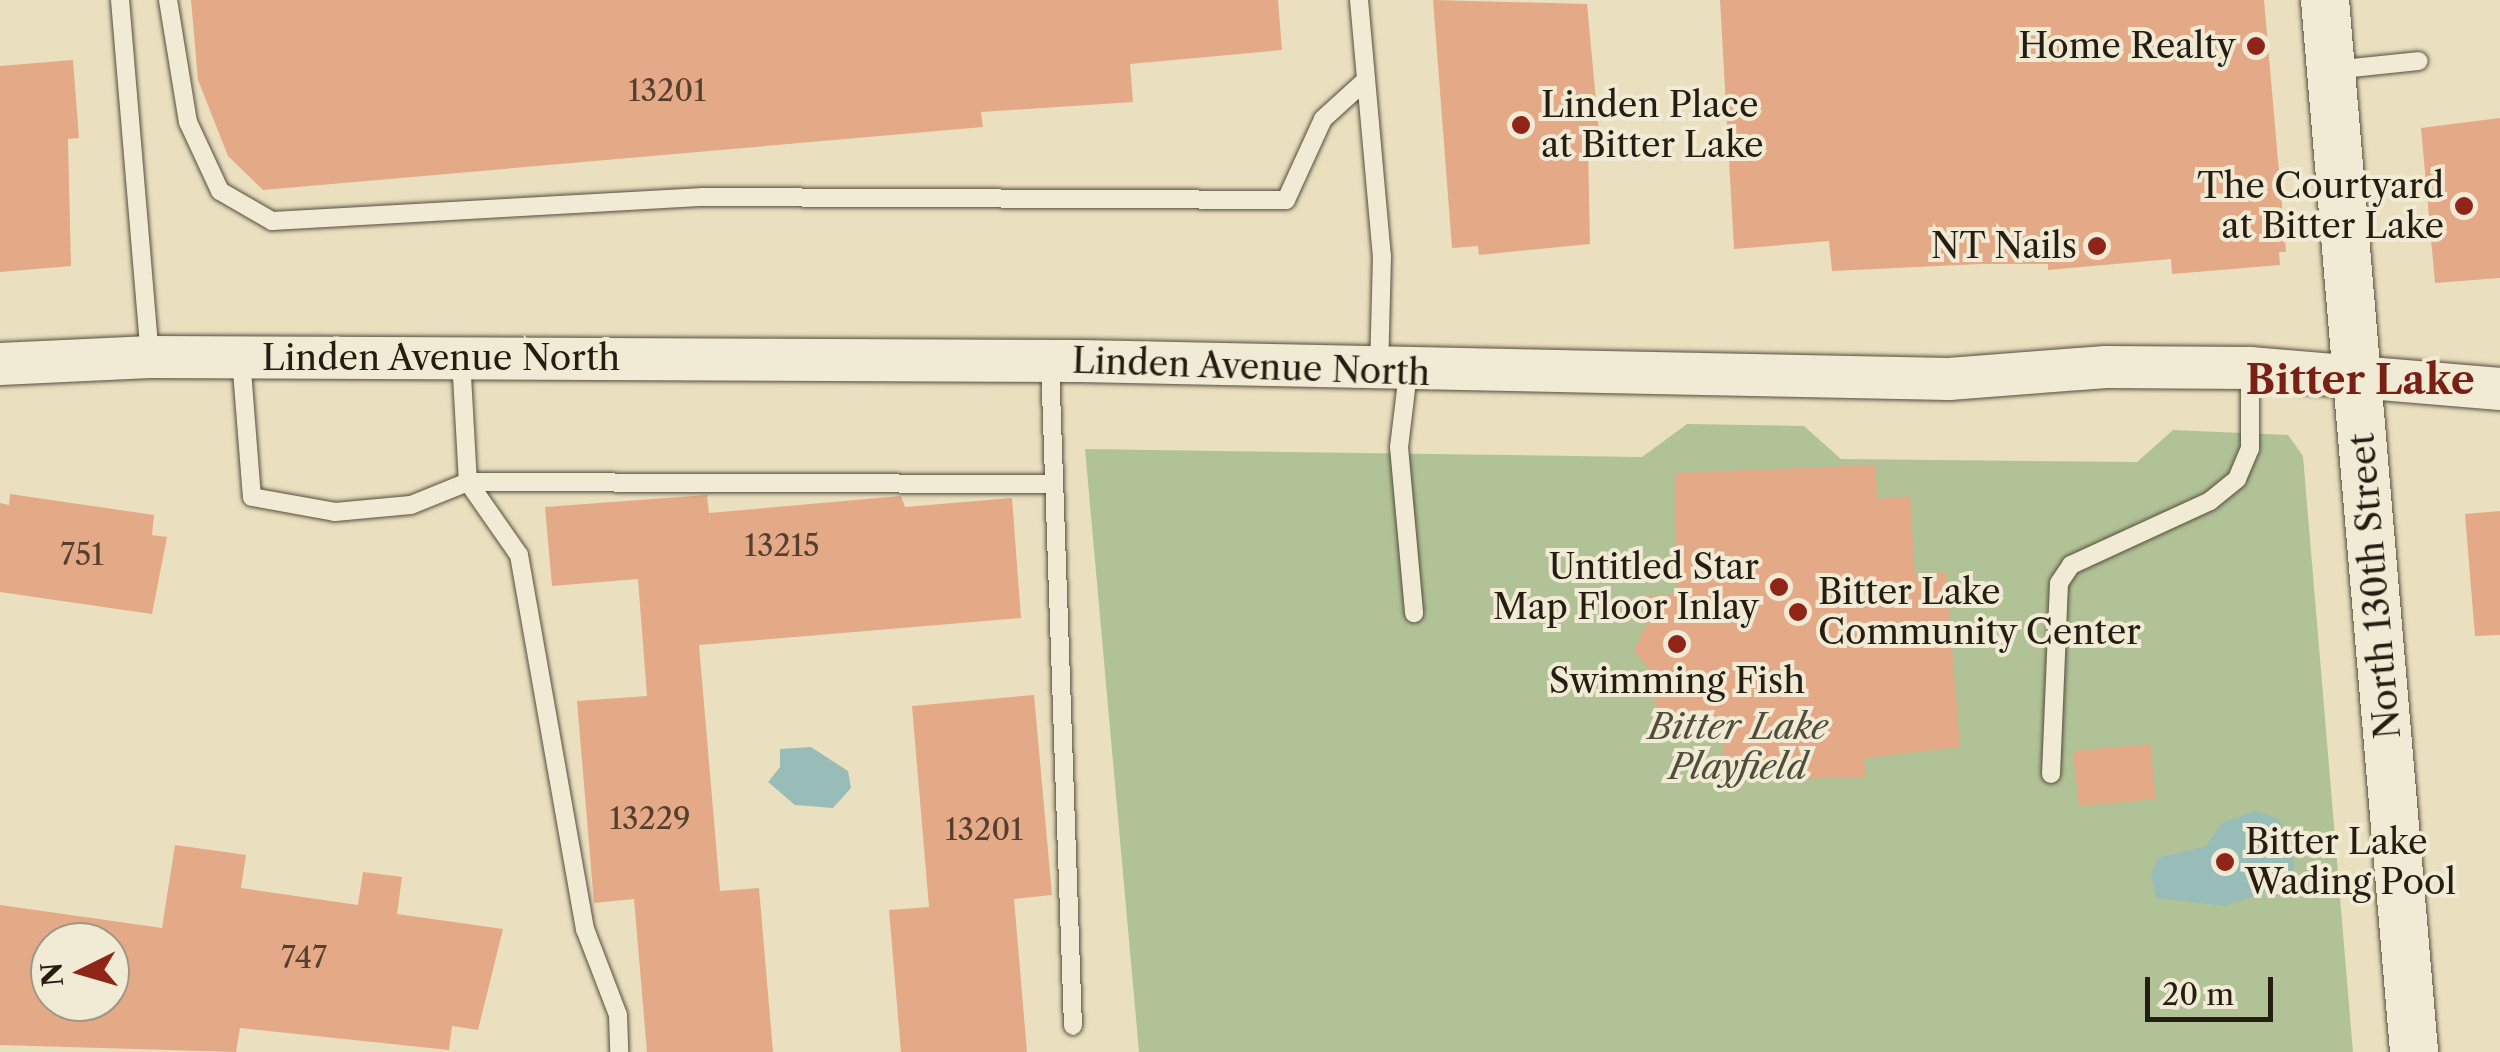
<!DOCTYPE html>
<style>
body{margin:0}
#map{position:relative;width:2500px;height:1052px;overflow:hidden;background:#eae0bf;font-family:"Libre Caslon Text",serif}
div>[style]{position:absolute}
.green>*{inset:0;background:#b1c396}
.water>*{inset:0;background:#98bcb7}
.building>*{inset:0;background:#e4a986}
.roads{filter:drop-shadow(0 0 2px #564d3d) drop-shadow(0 0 2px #564d3d)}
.service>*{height:18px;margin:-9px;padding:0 9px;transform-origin:9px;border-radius:9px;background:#f1ebd5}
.tertiary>*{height:42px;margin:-21px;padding:0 21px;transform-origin:21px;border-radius:21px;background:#f1ebd5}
.secondary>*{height:48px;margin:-24px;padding:0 24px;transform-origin:24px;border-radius:24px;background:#f1ebd5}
.dots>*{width:28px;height:28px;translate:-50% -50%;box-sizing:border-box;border:5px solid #f1ebd5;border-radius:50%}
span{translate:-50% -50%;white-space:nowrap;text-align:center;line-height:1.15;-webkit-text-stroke:8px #f1ebd5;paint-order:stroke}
.number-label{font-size:30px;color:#553f2f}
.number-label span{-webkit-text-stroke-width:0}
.poi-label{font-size:35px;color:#251c12}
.right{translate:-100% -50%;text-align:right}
.left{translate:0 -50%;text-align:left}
.street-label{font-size:35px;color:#251c12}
.park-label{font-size:35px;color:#4f4e3a;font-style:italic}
.quarter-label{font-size:40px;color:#7a1f14;font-weight:700}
.north{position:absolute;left:30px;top:922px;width:100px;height:100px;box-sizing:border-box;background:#f1ebd5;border:2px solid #9f9887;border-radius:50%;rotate:265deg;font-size:28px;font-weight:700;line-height:40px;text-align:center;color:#251c12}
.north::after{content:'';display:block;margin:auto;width:35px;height:45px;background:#8f2418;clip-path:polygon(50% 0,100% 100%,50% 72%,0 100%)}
.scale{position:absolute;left:2145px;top:977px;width:128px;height:45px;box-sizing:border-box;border:5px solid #251c12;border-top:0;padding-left:12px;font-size:30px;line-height:35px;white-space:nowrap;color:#251c12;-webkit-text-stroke:8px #f1ebd5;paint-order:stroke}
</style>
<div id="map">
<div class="green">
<i style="clip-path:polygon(1687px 424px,1804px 426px,1841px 459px,2137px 462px,2173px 430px,2288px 435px,2303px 456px,2353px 1052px,1139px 1052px,1085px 449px,1642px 457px)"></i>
</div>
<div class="water">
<i style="clip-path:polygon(811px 747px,848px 771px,851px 788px,833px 808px,795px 805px,768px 782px,780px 767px,780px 749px)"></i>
<i style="clip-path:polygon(2255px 811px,2279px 819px,2289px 836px,2295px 866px,2284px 886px,2225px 906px,2156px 898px,2151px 874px,2158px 858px,2206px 846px,2222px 823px)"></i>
</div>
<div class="building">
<i style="clip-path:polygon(191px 0,1278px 0,1282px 50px,1130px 64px,1133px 102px,981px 112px,983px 127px,263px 190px,228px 156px,198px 80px)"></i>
<i style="clip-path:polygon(1433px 0,1587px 4px,1600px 144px,1588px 146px,1590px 244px,1479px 255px,1478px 246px,1452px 248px)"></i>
<i style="clip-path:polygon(1720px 0,2264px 0,2286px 252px,2279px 252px,2280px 265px,2172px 274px,2171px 259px,2048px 270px,2048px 264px,1981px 264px,1832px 271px,1829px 241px,1734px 249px)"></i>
<i style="clip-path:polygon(73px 60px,79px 138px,68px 139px,71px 266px,0 272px,0 66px)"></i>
<i style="clip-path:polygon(2500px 118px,2500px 278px,2435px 283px,2421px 128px)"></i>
<i style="clip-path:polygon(1875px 465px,1878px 499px,1910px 496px,1915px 575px,1946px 572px,1960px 747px,1864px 758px,1866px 778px,1725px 779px,1721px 723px,1657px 728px,1652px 673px,1634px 650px,1647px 624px,1645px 596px,1677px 594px,1675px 473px)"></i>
<i style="clip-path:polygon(10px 494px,154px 515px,152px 535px,167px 537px,152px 614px,0 592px,0 503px,9px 505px)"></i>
<i style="clip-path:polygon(707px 495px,709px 513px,901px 496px,905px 507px,1012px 498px,1021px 618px,699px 645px,720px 891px,759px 888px,773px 1052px,647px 1052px,634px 899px,594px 903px,577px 701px,647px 696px,638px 579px,552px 586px,545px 507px)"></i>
<i style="clip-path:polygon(2500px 511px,2500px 635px,2475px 636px,2465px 514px)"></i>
<i style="clip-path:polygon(1034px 695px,1052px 895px,1014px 899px,1027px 1052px,901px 1052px,889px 910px,929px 907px,912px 706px)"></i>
<i style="clip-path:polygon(2150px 744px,2156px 799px,2079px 806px,2073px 751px)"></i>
<i style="clip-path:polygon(evenodd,175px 845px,246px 855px,241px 888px,358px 905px,363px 872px,402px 877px,397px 914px,503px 929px,478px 1030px,452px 1026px,449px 1050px,240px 1028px,236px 1052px,0 1045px,0 905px,162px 928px,175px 845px,50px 942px,110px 942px,110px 1002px,50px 1002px,50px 942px)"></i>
</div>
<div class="roads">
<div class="service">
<i style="left:120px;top:0;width:357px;rotate:85.2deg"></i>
<i style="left:168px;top:0;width:124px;rotate:80.7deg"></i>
<i style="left:188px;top:122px;width:76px;rotate:65.1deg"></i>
<i style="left:220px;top:191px;width:60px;rotate:30deg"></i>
<i style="left:272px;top:221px;width:432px;rotate:-3.2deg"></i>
<i style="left:703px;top:197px;width:583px;rotate:0.29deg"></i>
<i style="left:1286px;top:200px;width:89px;rotate:-65.4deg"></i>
<i style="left:1323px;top:119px;width:58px;rotate:-42.2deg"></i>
<i style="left:1359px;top:0;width:257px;rotate:84.9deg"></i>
<i style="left:1382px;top:256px;width:111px;rotate:91.5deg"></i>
<i style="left:2332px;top:70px;width:87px;rotate:-5.9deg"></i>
<i style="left:241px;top:358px;width:139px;rotate:85.5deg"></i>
<i style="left:252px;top:497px;width:84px;rotate:10.2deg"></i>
<i style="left:335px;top:512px;width:76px;rotate:-5.3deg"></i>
<i style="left:411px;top:505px;width:61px;rotate:-22deg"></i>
<i style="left:468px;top:482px;width:586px;rotate:0.2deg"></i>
<i style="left:461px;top:358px;width:124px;rotate:86.8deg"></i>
<i style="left:468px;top:482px;width:89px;rotate:55.1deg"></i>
<i style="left:519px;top:555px;width:380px;rotate:80deg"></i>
<i style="left:585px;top:929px;width:92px;rotate:69deg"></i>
<i style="left:618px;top:1015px;width:37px;rotate:88deg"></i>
<i style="left:1050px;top:362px;width:664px;rotate:88.02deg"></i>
<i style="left:1408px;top:373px;width:75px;rotate:96.9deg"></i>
<i style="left:1399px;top:447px;width:167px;rotate:84.8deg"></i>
<i style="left:2051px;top:774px;width:191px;rotate:-87.6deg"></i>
<i style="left:2059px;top:583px;width:22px;rotate:-56deg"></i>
<i style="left:2071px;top:565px;width:153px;rotate:-24.7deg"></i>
<i style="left:2210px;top:501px;width:35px;rotate:-39deg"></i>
<i style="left:2237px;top:479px;width:33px;rotate:-67deg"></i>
<i style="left:2250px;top:449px;width:80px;rotate:-90deg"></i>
</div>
<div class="tertiary">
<i style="left:0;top:364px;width:150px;rotate:-2.7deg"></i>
<i style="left:150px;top:357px;width:930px;rotate:0.25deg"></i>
<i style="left:1080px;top:361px;width:869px;rotate:1.19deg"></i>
<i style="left:1949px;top:379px;width:157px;rotate:-4.4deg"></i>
<i style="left:2106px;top:367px;width:144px;rotate:0.4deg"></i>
<i style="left:2250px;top:368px;width:251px;rotate:4.8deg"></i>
</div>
<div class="secondary">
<i style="left:2325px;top:0;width:1056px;rotate:85.16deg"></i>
</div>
</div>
<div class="dots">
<i style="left:2256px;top:46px;background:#8f2418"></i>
<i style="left:1521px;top:125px;background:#8f2418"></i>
<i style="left:2464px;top:206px;background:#8f2418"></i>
<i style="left:2097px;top:246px;background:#8f2418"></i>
<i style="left:1779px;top:587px;background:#8f2418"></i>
<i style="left:1798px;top:612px;background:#8f2418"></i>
<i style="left:1677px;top:644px;background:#8f2418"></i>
<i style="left:2225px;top:862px;background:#8f2418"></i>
</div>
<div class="number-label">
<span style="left:667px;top:91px">13201</span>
<span style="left:782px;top:546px">13215</span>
<span style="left:82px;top:555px">751</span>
<span style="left:650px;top:819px">13229</span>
<span style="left:984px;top:830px">13201</span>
<span style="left:304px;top:958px">747</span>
</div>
<div class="poi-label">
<span class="right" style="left:2236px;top:46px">Home Realty</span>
<span class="left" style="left:1541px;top:125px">Linden Place<br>at Bitter Lake</span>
<span class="right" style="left:2444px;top:206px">The Courtyard<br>at Bitter Lake</span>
<span class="right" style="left:2077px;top:246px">NT Nails</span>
<span class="right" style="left:1759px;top:587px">Untitled Star<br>Map Floor Inlay</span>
<span class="left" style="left:1818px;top:612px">Bitter Lake<br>Community Center</span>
<span style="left:1677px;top:681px">Swimming Fish</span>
<span class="left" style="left:2245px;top:862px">Bitter Lake<br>Wading Pool</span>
</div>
<div class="street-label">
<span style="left:441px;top:358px">Linden Avenue North</span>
<span style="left:1251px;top:367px;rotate:2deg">Linden Avenue North</span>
<span style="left:2375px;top:586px;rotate:-95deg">North 130th Street</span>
</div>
<div class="park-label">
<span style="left:1738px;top:747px">Bitter Lake<br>Playfield</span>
</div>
<div class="quarter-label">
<span style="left:2360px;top:380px">Bitter Lake</span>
</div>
<div class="north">N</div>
<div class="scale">20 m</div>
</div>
